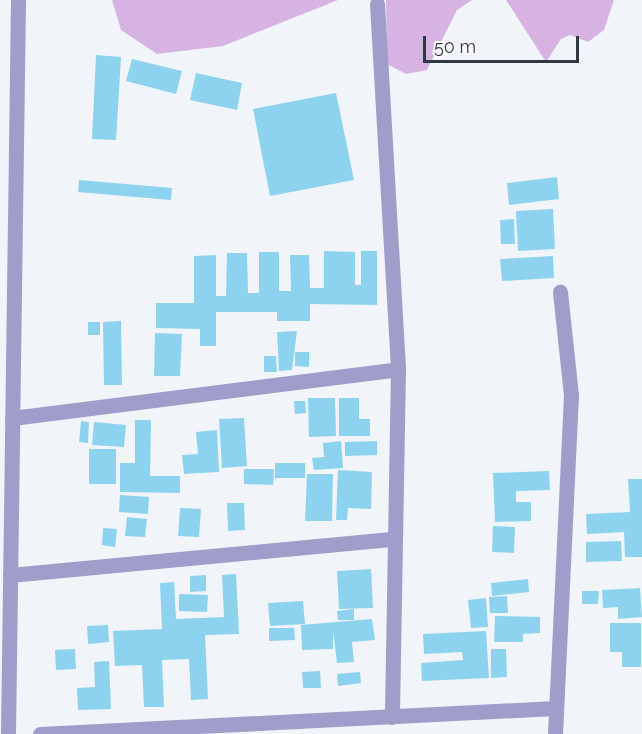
<!DOCTYPE html>
<style>
body{margin:0}
#map{position:relative;width:642px;height:734px;overflow:hidden;background:#f1f5fa;font-family:Raleway,sans-serif}
div>[style]{position:absolute}
.green>*{inset:0;background:#d6b3e3}
.building>*{inset:0;background:#8dd3ef}
.minor>*{height:15px;margin:-7.5px;padding:0 7.5px;transform-origin:7.5px;border-radius:7.5px;background:#9f9dc9}
span{translate:-50% -50%;white-space:nowrap;text-align:center;line-height:1.15;-webkit-text-stroke:5px #fff;paint-order:stroke}
.scale{position:absolute;left:423px;top:36px;width:156px;height:27px;box-sizing:border-box;border:3px solid #303842;border-top:0;padding-left:8px;font-size:18px;line-height:21px;white-space:nowrap;color:#303842;-webkit-text-stroke:4px #fff;paint-order:stroke}
</style>
<div id="map">
<div class="green">
<i style="clip-path:polygon(112px 0,338px 0,223px 46px,157px 54px,121px 30px)"></i>
<i style="clip-path:polygon(386px 0,472px 0,457px 10px,427px 70px,406px 74px,387px 64px)"></i>
<i style="clip-path:polygon(506px 0,614px 0,604px 30px,588px 42px,570px 35px,561px 39px,546px 62px)"></i>
</div>
<div class="building">
<i style="clip-path:polygon(96px 55px,121px 57px,116px 140px,92px 139px)"></i>
<i style="clip-path:polygon(132px 59px,182px 71px,176px 94px,126px 81px)"></i>
<i style="clip-path:polygon(196px 73px,242px 83px,237px 110px,190px 100px)"></i>
<i style="clip-path:polygon(336px 93px,354px 180px,270px 196px,253px 109px)"></i>
<i style="clip-path:polygon(557px 177px,559px 199px,509px 205px,507px 183px)"></i>
<i style="clip-path:polygon(79px 180px,172px 188px,171px 200px,78px 192px)"></i>
<i style="clip-path:polygon(553px 209px,555px 249px,518px 251px,516px 211px)"></i>
<i style="clip-path:polygon(514px 219px,515px 244px,501px 244px,500px 220px)"></i>
<i style="clip-path:polygon(324px 251px,355px 252px,355px 285px,361px 285px,361px 251px,377px 251px,377px 305px,310px 304px,310px 321px,277px 321px,277px 312px,216px 312px,216px 346px,200px 346px,200px 329px,156px 328px,156px 303px,194px 303px,194px 256px,216px 255px,216px 296px,226px 296px,227px 253px,247px 253px,248px 293px,259px 293px,259px 252px,279px 252px,279px 291px,291px 291px,290px 255px,309px 255px,310px 288px,324px 288px)"></i>
<i style="clip-path:polygon(553px 256px,554px 278px,502px 281px,500px 259px)"></i>
<i style="clip-path:polygon(121px 321px,122px 385px,104px 385px,103px 322px)"></i>
<i style="clip-path:polygon(88px 322px,100px 322px,100px 335px,88px 335px)"></i>
<i style="clip-path:polygon(297px 331px,292px 370px,279px 371px,277px 332px)"></i>
<i style="clip-path:polygon(155px 333px,182px 334px,180px 376px,154px 376px)"></i>
<i style="clip-path:polygon(295px 352px,309px 352px,309px 367px,295px 366px)"></i>
<i style="clip-path:polygon(264px 356px,276px 356px,277px 372px,264px 372px)"></i>
<i style="clip-path:polygon(308px 398px,335px 398px,336px 436px,309px 437px)"></i>
<i style="clip-path:polygon(339px 398px,359px 398px,359px 419px,370px 419px,370px 436px,339px 436px)"></i>
<i style="clip-path:polygon(294px 401px,305px 401px,306px 413px,295px 414px)"></i>
<i style="clip-path:polygon(244px 418px,247px 466px,222px 468px,219px 419px)"></i>
<i style="clip-path:polygon(135px 420px,151px 420px,150px 476px,180px 476px,180px 493px,120px 492px,120px 463px,135px 463px)"></i>
<i style="clip-path:polygon(81px 421px,89px 422px,88px 443px,79px 442px)"></i>
<i style="clip-path:polygon(94px 422px,126px 425px,124px 447px,92px 445px)"></i>
<i style="clip-path:polygon(217px 430px,219px 472px,184px 474px,182px 455px,198px 454px,196px 432px)"></i>
<i style="clip-path:polygon(341px 441px,343px 468px,314px 470px,312px 458px,324px 457px,323px 443px)"></i>
<i style="clip-path:polygon(377px 441px,377px 455px,345px 456px,345px 442px)"></i>
<i style="clip-path:polygon(89px 449px,116px 449px,116px 484px,89px 484px)"></i>
<i style="clip-path:polygon(275px 463px,305px 463px,305px 478px,275px 478px)"></i>
<i style="clip-path:polygon(244px 469px,274px 469px,273px 485px,244px 484px)"></i>
<i style="clip-path:polygon(338px 470px,372px 472px,371px 509px,348px 508px,347px 520px,336px 520px)"></i>
<i style="clip-path:polygon(549px 471px,550px 490px,516px 491px,516px 502px,531px 502px,531px 521px,495px 522px,493px 473px)"></i>
<i style="clip-path:polygon(307px 474px,333px 474px,332px 521px,305px 521px)"></i>
<i style="clip-path:polygon(628px 479px,642px 479px,642px 557px,625px 557px,624px 532px,587px 534px,586px 514px,630px 512px)"></i>
<i style="clip-path:polygon(120px 495px,149px 497px,148px 514px,119px 512px)"></i>
<i style="clip-path:polygon(227px 503px,244px 503px,245px 530px,228px 531px)"></i>
<i style="clip-path:polygon(180px 508px,201px 509px,199px 537px,178px 536px)"></i>
<i style="clip-path:polygon(127px 517px,147px 519px,145px 537px,125px 536px)"></i>
<i style="clip-path:polygon(493px 526px,515px 527px,514px 553px,492px 552px)"></i>
<i style="clip-path:polygon(103px 528px,117px 529px,115px 547px,102px 545px)"></i>
<i style="clip-path:polygon(621px 541px,622px 561px,586px 562px,586px 542px)"></i>
<i style="clip-path:polygon(371px 569px,373px 608px,339px 609px,337px 571px)"></i>
<i style="clip-path:polygon(236px 574px,239px 634px,205px 635px,208px 699px,191px 700px,189px 659px,162px 660px,164px 707px,144px 707px,142px 665px,115px 666px,113px 631px,162px 629px,160px 583px,174px 582px,176px 619px,224px 617px,222px 575px)"></i>
<i style="clip-path:polygon(206px 575px,206px 591px,190px 592px,190px 576px)"></i>
<i style="clip-path:polygon(528px 579px,529px 592px,492px 596px,491px 583px)"></i>
<i style="clip-path:polygon(640px 588px,642px 617px,618px 619px,618px 607px,603px 608px,602px 590px)"></i>
<i style="clip-path:polygon(582px 591px,599px 591px,598px 604px,582px 604px)"></i>
<i style="clip-path:polygon(179px 594px,208px 595px,207px 612px,179px 611px)"></i>
<i style="clip-path:polygon(507px 596px,508px 613px,490px 613px,489px 597px)"></i>
<i style="clip-path:polygon(486px 598px,488px 627px,471px 628px,468px 600px)"></i>
<i style="clip-path:polygon(303px 601px,305px 624px,270px 626px,268px 603px)"></i>
<i style="clip-path:polygon(354px 609px,354px 620px,338px 620px,337px 611px)"></i>
<i style="clip-path:polygon(495px 616px,540px 617px,540px 633px,523px 634px,523px 642px,494px 642px)"></i>
<i style="clip-path:polygon(372px 619px,375px 640px,352px 642px,354px 662px,337px 663px,333px 631px,333px 649px,302px 650px,301px 625px)"></i>
<i style="clip-path:polygon(610px 623px,641px 623px,641px 667px,622px 667px,622px 652px,610px 652px)"></i>
<i style="clip-path:polygon(108px 625px,109px 642px,88px 644px,87px 626px)"></i>
<i style="clip-path:polygon(269px 628px,294px 628px,295px 640px,269px 641px)"></i>
<i style="clip-path:polygon(486px 631px,489px 678px,422px 681px,421px 663px,463px 660px,462px 652px,424px 654px,423px 634px)"></i>
<i style="clip-path:polygon(75px 649px,76px 669px,56px 670px,55px 650px)"></i>
<i style="clip-path:polygon(491px 649px,506px 649px,507px 677px,491px 678px)"></i>
<i style="clip-path:polygon(109px 661px,111px 709px,78px 710px,77px 688px,95px 687px,94px 662px)"></i>
<i style="clip-path:polygon(320px 671px,321px 688px,303px 688px,302px 672px)"></i>
<i style="clip-path:polygon(360px 672px,361px 683px,338px 686px,337px 674px)"></i>
</div>
<div class="minor">
<i style="left:377px;top:4px;width:366px;rotate:86.7deg"></i>
<i style="left:398px;top:369px;width:348px;rotate:91deg"></i>
<i style="left:12px;top:418px;width:389px;rotate:-7.2deg"></i>
<i style="left:10px;top:575px;width:385px;rotate:-5.4deg"></i>
<i style="left:8px;top:734px;width:734px;rotate:-89.22deg"></i>
<i style="left:40px;top:734px;width:516px;rotate:-2.89deg"></i>
<i style="left:555px;top:734px;width:339px;rotate:-87.3deg"></i>
<i style="left:571px;top:395px;width:104px;rotate:-96.1deg"></i>
</div>
<div class="scale">50 m</div>
</div>
